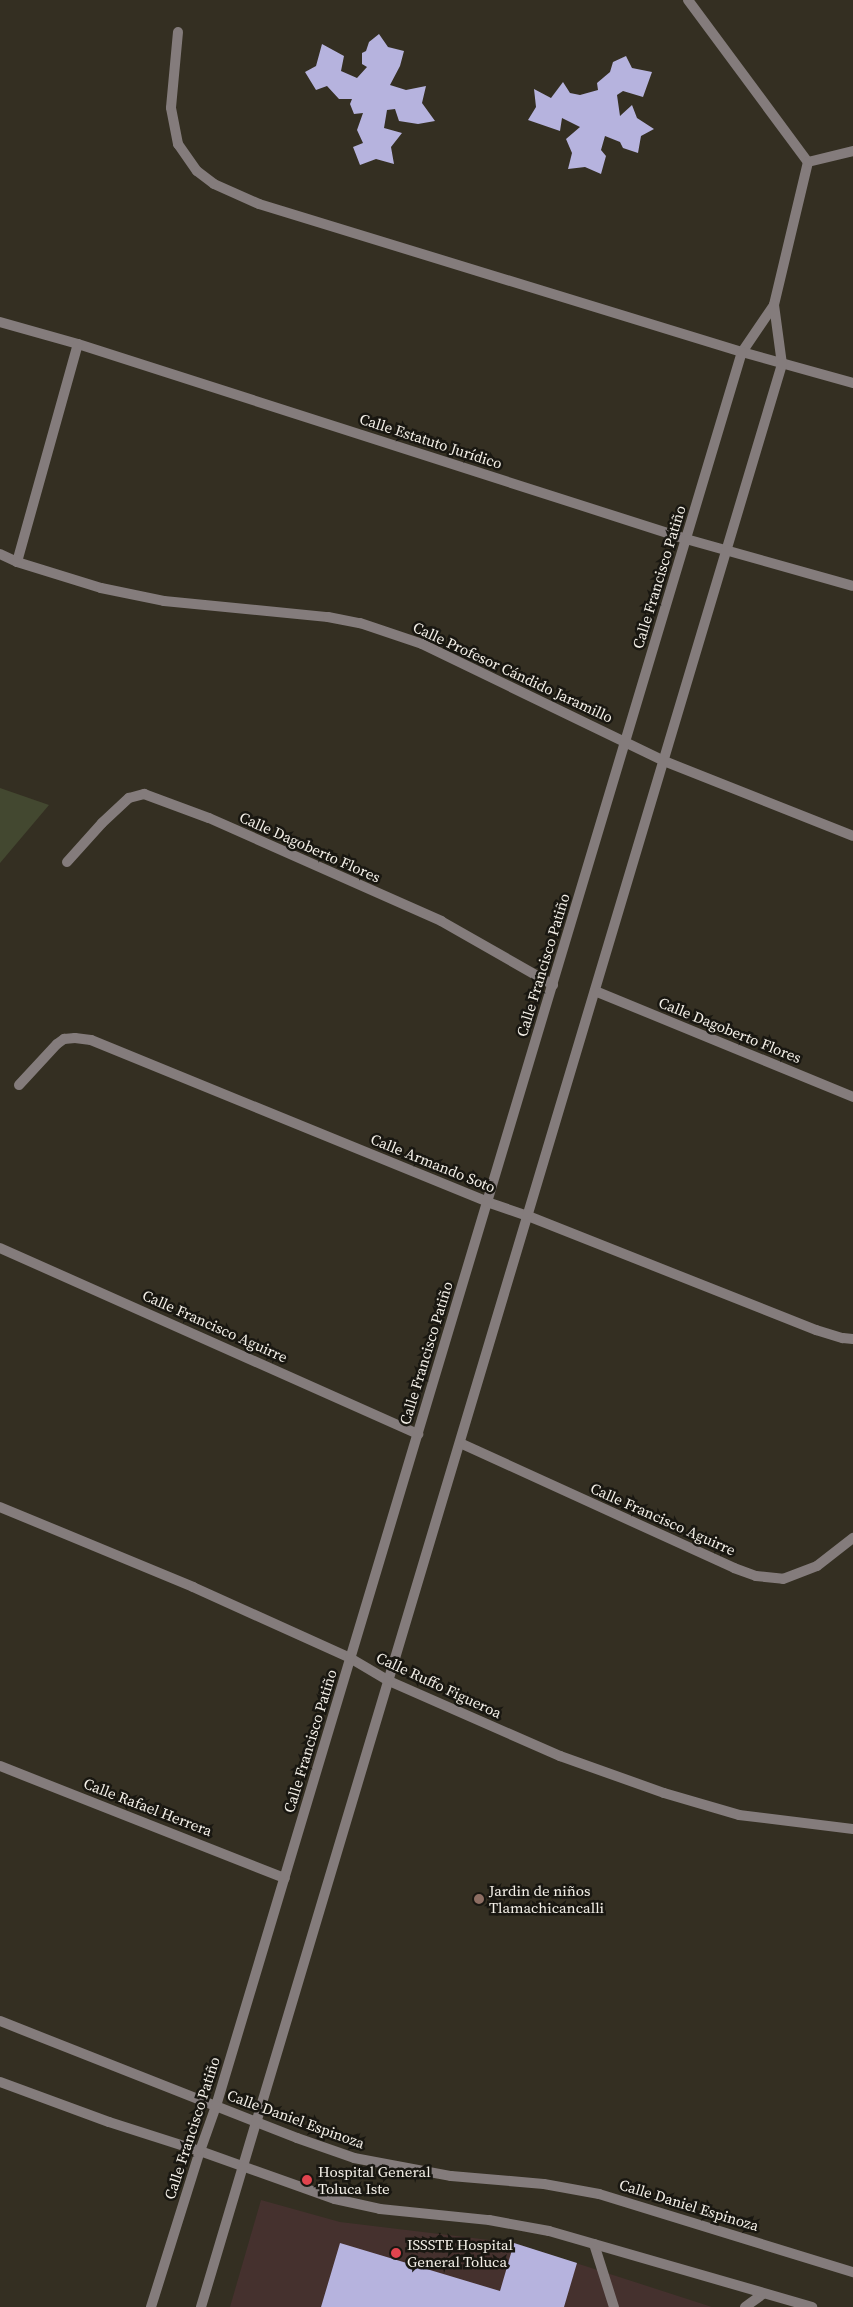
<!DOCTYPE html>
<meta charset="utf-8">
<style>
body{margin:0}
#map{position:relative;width:853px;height:2307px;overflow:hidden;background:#342f22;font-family:"Source Serif 4",serif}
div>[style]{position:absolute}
.medical>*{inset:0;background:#45312e}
.green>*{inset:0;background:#434830}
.building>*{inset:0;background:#b6b3de}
.service>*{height:10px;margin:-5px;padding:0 5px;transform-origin:5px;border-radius:5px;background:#847c7c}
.minor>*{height:10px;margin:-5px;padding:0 5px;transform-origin:5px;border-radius:5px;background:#847c7c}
.tertiary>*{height:10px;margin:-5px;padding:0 5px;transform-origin:5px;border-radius:5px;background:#847c7c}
.dots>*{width:14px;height:14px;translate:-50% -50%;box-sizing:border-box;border:2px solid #191711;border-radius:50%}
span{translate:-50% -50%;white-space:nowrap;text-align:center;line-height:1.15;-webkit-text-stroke:5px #191711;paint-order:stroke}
.street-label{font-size:15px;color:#f4f0e8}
.poi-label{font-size:15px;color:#f4f0e8}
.left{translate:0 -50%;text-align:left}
</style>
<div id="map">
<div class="medical">
<i style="clip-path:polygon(261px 2200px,340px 2222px,514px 2243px,712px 2307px,230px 2307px)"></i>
</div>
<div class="green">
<i style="clip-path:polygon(0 788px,49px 805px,0 863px)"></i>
</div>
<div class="building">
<i style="clip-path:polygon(379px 34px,388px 47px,404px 51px,400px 66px,390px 85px,406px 90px,426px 86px,422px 103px,435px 121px,418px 124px,399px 121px,395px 109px,387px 110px,384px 128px,402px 133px,391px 147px,394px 164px,376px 159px,360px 165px,353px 147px,363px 143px,357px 130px,363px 113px,354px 114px,350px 104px,352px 99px,339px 99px,327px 86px,316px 90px,305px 72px,316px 66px,322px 44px,344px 56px,341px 71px,357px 78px,367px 67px,362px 64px,362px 53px,366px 51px,369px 42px)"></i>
<i style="clip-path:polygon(626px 56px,632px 68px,652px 72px,643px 97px,623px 91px,617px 95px,620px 116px,632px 105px,637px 118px,654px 129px,641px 136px,638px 153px,623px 148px,620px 142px,605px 136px,601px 150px,606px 156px,601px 174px,585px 167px,568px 169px,572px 153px,566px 139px,580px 127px,562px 118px,560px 131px,528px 120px,536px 107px,534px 89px,551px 98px,563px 82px,570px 93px,580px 95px,598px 90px,597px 83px,610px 72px,613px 62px)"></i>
<i style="clip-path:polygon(340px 2243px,500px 2291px,514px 2243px,577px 2263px,564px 2307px,321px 2307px)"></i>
</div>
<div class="service">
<i style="left:688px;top:0;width:202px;rotate:53.5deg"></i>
<i style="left:808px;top:162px;width:147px;rotate:103.4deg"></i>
<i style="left:774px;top:305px;width:57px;rotate:124.2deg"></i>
<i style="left:178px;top:32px;width:76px;rotate:95.3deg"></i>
<i style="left:171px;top:108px;width:37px;rotate:79deg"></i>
<i style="left:178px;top:144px;width:33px;rotate:55deg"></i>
<i style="left:197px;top:171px;width:21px;rotate:37deg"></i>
<i style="left:214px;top:184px;width:49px;rotate:24deg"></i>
<i style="left:259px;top:204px;width:505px;rotate:17.04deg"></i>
<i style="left:742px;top:352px;width:115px;rotate:15.6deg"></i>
<i style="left:808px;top:162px;width:46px;rotate:-13.7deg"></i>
<i style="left:774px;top:305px;width:60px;rotate:82.3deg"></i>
<i style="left:594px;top:2244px;width:66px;rotate:72.4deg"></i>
<i style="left:745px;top:2307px;width:22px;rotate:-36deg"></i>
</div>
<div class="minor">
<i style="left:0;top:322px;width:81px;rotate:15.8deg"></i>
<i style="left:78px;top:344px;width:639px;rotate:17.78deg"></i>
<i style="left:686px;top:539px;width:173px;rotate:15.7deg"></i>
<i style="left:0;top:554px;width:19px;rotate:25deg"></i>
<i style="left:17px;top:562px;width:88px;rotate:17.2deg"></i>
<i style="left:101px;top:588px;width:64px;rotate:11.7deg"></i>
<i style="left:164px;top:601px;width:165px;rotate:5.6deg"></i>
<i style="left:328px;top:617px;width:33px;rotate:11deg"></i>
<i style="left:360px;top:623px;width:65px;rotate:18.7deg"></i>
<i style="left:422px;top:644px;width:269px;rotate:25.8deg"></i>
<i style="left:664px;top:761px;width:203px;rotate:21.6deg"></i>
<i style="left:17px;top:562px;width:226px;rotate:-74.4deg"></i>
<i style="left:67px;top:862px;width:52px;rotate:-48.1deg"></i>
<i style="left:102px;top:823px;width:37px;rotate:-43deg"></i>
<i style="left:129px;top:798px;width:16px;rotate:-15deg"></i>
<i style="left:144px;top:794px;width:69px;rotate:20.3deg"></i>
<i style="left:209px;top:818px;width:254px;rotate:23.9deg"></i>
<i style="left:441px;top:921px;width:129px;rotate:29.7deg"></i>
<i style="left:595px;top:991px;width:279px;rotate:22.3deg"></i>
<i style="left:19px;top:1085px;width:56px;rotate:-47.2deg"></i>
<i style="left:57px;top:1044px;width:9px;rotate:-36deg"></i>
<i style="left:64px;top:1039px;width:11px;rotate:-5deg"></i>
<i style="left:75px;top:1038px;width:16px;rotate:7deg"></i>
<i style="left:91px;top:1040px;width:428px;rotate:22.2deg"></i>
<i style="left:487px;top:1202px;width:43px;rotate:18.9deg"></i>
<i style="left:528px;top:1216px;width:310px;rotate:21.6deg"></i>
<i style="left:816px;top:1330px;width:28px;rotate:17deg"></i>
<i style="left:843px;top:1338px;width:10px;rotate:6deg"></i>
<i style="left:0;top:1248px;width:458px;rotate:24deg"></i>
<i style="left:460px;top:1443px;width:301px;rotate:24.5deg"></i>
<i style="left:734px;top:1568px;width:23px;rotate:20deg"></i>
<i style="left:756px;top:1576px;width:27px;rotate:6deg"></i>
<i style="left:783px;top:1579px;width:36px;rotate:-21deg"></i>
<i style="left:817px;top:1566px;width:46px;rotate:-37.9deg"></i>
<i style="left:0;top:1507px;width:209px;rotate:22.5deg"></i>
<i style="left:193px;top:1587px;width:172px;rotate:24.3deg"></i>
<i style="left:350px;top:1658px;width:45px;rotate:30.5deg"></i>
<i style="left:389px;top:1681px;width:187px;rotate:23.7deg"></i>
<i style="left:560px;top:1756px;width:110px;rotate:19.6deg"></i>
<i style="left:664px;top:1793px;width:78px;rotate:16.3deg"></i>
<i style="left:739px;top:1815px;width:115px;rotate:7deg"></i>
<i style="left:0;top:1766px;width:306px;rotate:21.5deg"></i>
<i style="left:0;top:2021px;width:319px;rotate:21.5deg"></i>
<i style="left:297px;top:2138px;width:60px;rotate:19.3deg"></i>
<i style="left:354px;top:2158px;width:99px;rotate:10.5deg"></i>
<i style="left:451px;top:2176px;width:93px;rotate:4.9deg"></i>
<i style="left:544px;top:2184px;width:56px;rotate:10.3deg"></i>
<i style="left:599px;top:2194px;width:266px;rotate:17.1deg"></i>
<i style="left:0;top:2082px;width:116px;rotate:20.2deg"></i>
<i style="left:109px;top:2122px;width:96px;rotate:17.7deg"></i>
<i style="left:200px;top:2151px;width:143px;rotate:19.6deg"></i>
<i style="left:335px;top:2199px;width:46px;rotate:12.5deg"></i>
<i style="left:380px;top:2209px;width:110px;rotate:5.8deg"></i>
<i style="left:489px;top:2220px;width:61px;rotate:10.4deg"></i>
<i style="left:549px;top:2231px;width:274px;rotate:16.1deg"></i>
<i style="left:216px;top:2106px;width:1831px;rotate:-73.31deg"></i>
<i style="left:256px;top:2123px;width:1836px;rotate:-73.35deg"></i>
</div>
<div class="tertiary">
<i style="left:151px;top:2307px;width:164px;rotate:-72.6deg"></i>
<i style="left:200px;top:2151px;width:48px;rotate:-70.4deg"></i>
<i style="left:201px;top:2307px;width:192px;rotate:-73.4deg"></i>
</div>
<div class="dots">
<i style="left:479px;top:1899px;background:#8d6e63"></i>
<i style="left:307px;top:2180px;background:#e0444e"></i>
<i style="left:396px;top:2253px;background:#e0444e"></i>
</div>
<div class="street-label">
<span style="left:431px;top:441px;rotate:18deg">Calle Estatuto Jurídico</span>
<span style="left:659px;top:577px;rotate:-73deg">Calle Francisco Patiño</span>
<span style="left:513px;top:672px;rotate:25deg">Calle Profesor Cándido Jaramillo</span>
<span style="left:310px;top:847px;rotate:24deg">Calle Dagoberto Flores</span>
<span style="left:543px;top:965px;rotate:-73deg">Calle Francisco Patiño</span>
<span style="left:730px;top:1030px;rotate:22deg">Calle Dagoberto Flores</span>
<span style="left:433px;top:1163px;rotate:22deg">Calle Armando Soto</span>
<span style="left:215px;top:1326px;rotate:24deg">Calle Francisco Aguirre</span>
<span style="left:426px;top:1353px;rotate:-73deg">Calle Francisco Patiño</span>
<span style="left:663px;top:1519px;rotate:24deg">Calle Francisco Aguirre</span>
<span style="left:439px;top:1685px;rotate:25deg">Calle Ruffo Figueroa</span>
<span style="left:310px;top:1741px;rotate:-73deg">Calle Francisco Patiño</span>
<span style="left:148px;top:1807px;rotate:21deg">Calle Rafael Herrera</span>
<span style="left:296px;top:2119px;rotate:20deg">Calle Daniel Espinoza</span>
<span style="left:192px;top:2128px;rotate:-72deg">Calle Francisco Patiño</span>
<span style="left:689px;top:2205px;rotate:17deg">Calle Daniel Espinoza</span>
</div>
<div class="poi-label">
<span class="left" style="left:489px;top:1899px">Jardin de niños<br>Tlamachicancalli</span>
<span class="left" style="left:318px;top:2180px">Hospital General<br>Toluca Iste</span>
<span class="left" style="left:407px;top:2253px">ISSSTE Hospital<br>General Toluca</span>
</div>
</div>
